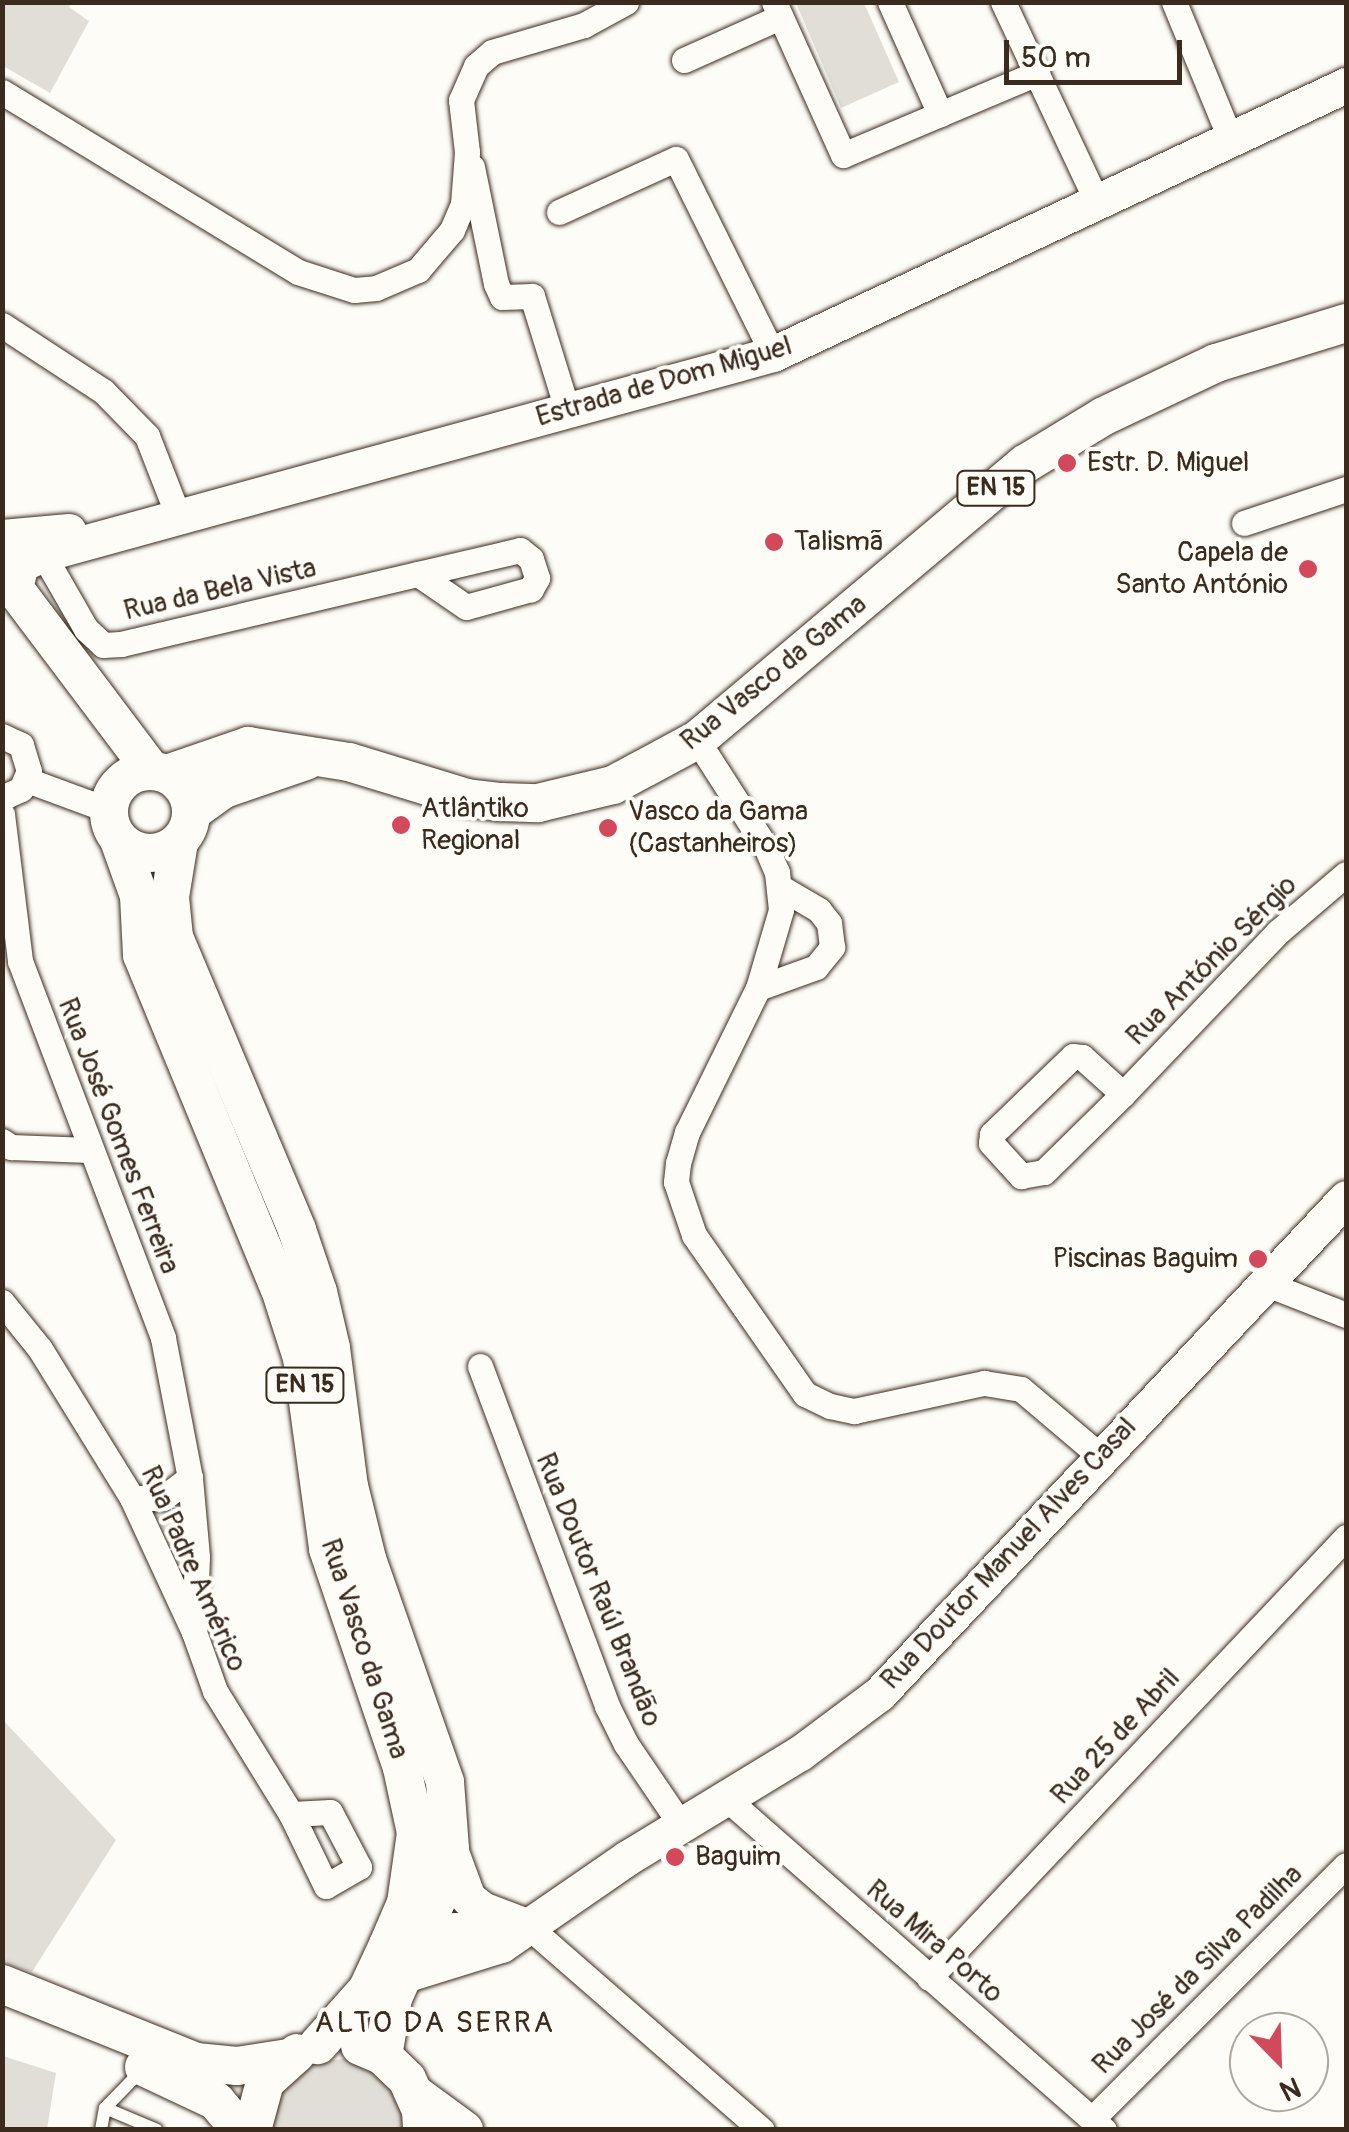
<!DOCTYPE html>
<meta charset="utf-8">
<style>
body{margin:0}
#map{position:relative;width:1349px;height:2132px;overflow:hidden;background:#fdfcf7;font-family:Pangolin,sans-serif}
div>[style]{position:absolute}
.green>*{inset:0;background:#e1ded7}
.roads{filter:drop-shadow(0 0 2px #3b2a1e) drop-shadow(0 0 2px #3b2a1e)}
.lane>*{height:12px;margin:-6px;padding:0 6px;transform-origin:6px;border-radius:6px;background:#fdfcf7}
.street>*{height:25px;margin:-12.5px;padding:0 12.5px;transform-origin:12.5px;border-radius:12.5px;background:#fdfcf7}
.secondary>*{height:35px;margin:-17.5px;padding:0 17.5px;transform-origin:17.5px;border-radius:17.5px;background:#fdfcf7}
.primary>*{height:38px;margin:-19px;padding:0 19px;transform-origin:19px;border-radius:19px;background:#fdfcf7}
.primary>.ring{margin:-19px;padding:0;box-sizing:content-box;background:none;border:38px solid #fdfcf7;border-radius:50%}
.dots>*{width:28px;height:28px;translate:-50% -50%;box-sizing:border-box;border:5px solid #fdfcf7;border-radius:50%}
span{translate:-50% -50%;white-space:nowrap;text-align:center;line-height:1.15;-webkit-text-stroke:8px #fdfcf7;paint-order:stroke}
.shield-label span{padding:2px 8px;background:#fdfcf7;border:2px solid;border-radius:8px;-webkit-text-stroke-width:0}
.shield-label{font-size:25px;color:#3b2a1e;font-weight:700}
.street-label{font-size:28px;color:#3b2a1e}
.poi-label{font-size:28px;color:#3b2a1e}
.left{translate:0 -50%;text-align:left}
.right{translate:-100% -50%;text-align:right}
.neighbourhood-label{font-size:30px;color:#3b2a1e;letter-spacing:2.5px}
.frame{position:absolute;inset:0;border:5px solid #3b2a1e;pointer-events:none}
.north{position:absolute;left:1229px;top:2012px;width:100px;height:100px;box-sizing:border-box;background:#fdfcf7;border:2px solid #afa8a0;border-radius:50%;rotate:157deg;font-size:28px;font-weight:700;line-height:40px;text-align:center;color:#3b2a1e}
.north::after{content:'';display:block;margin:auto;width:35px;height:45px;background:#d1495b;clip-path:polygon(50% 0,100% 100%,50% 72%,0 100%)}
.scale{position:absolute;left:1004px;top:40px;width:178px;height:45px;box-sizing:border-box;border:5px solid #3b2a1e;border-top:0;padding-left:12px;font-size:30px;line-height:35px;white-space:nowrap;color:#3b2a1e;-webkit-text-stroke:8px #fdfcf7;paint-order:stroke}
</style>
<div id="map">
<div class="green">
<i style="clip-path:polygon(3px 2px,72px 3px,69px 7px,89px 21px,50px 93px,3px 66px)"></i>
<i style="clip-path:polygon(796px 3px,864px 3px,899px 82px,841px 108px)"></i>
<i style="clip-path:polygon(181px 1505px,185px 1568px,157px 1517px)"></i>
<i style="clip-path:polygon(3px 1720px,116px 1840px,32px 1972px,3px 1963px)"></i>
<i style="clip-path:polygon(3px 2056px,56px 2073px,47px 2129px,3px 2129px)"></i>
<i style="clip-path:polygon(344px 2059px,365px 2065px,399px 2095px,407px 2129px,266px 2129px,270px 2106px,300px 2069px,321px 2061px)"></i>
</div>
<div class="roads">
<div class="lane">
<i style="left:105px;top:2108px;width:56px;rotate:22.9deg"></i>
<i style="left:101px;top:2130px;width:22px;rotate:-80deg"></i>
<i style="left:105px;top:2108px;width:56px;rotate:-45.7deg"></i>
</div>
<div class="street">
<i style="left:774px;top:2px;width:168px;rotate:65.7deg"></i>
<i style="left:843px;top:155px;width:211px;rotate:-22.9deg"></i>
<i style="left:890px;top:2px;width:123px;rotate:65.9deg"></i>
<i style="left:1003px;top:2px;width:223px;rotate:64.8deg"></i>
<i style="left:1174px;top:2px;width:149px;rotate:67.6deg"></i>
<i style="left:684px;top:60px;width:105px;rotate:-24.1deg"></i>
<i style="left:2px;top:92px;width:346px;rotate:31.3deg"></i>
<i style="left:298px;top:272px;width:59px;rotate:17.8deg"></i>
<i style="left:354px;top:290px;width:22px;rotate:-5deg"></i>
<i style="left:376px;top:288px;width:46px;rotate:-23.2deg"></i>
<i style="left:418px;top:270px;width:52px;rotate:-49.6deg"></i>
<i style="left:452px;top:230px;width:28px;rotate:-67deg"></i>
<i style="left:463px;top:204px;width:52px;rotate:-85.6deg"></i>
<i style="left:467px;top:152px;width:52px;rotate:-96.6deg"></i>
<i style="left:461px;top:100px;width:37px;rotate:-66deg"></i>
<i style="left:476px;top:66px;width:21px;rotate:-41deg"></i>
<i style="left:492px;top:52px;width:96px;rotate:-16.4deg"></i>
<i style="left:584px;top:25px;width:48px;rotate:-28.7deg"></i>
<i style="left:472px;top:167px;width:119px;rotate:78.4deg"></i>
<i style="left:496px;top:284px;width:14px;rotate:65deg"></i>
<i style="left:502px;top:297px;width:30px;rotate:-2deg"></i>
<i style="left:532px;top:296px;width:121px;rotate:72.8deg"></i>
<i style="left:559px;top:212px;width:128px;rotate:-24.4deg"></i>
<i style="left:676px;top:159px;width:218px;rotate:63.6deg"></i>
<i style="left:2px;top:325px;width:121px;rotate:33.2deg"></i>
<i style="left:103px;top:391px;width:63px;rotate:45.6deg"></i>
<i style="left:147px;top:436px;width:88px;rotate:68.7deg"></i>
<i style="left:1244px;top:523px;width:108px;rotate:-18.4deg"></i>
<i style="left:35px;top:540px;width:103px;rotate:60.2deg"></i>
<i style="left:86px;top:629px;width:23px;rotate:43deg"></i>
<i style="left:103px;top:645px;width:18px;rotate:-3deg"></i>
<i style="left:121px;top:644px;width:305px;rotate:-13.3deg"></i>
<i style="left:418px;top:574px;width:105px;rotate:-13.2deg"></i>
<i style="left:520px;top:550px;width:14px;rotate:39deg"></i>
<i style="left:531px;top:559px;width:20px;rotate:72deg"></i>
<i style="left:537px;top:578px;width:13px;rotate:119deg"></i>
<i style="left:531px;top:589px;width:67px;rotate:164.5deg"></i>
<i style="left:466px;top:607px;width:58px;rotate:-145.5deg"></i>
<i style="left:2px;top:736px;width:21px;rotate:25deg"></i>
<i style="left:21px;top:745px;width:27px;rotate:73deg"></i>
<i style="left:29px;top:771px;width:20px;rotate:114deg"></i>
<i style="left:21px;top:789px;width:21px;rotate:155deg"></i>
<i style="left:697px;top:740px;width:130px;rotate:57.3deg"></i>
<i style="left:767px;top:849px;width:25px;rotate:67deg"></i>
<i style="left:777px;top:872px;width:38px;rotate:84deg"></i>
<i style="left:781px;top:910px;width:81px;rotate:106.4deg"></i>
<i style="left:758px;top:988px;width:161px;rotate:116.2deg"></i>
<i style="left:687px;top:1132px;width:32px;rotate:106deg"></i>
<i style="left:678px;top:1163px;width:19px;rotate:96deg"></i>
<i style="left:676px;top:1182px;width:56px;rotate:71.2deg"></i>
<i style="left:694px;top:1235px;width:194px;rotate:55.1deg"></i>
<i style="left:805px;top:1394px;width:28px;rotate:26deg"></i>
<i style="left:830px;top:1406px;width:25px;rotate:12deg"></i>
<i style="left:854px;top:1411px;width:133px;rotate:-12.2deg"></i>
<i style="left:984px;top:1383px;width:37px;rotate:9deg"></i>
<i style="left:1021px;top:1389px;width:102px;rotate:40.2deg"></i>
<i style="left:27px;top:780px;width:86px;rotate:20.3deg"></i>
<i style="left:2px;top:814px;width:148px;rotate:83deg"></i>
<i style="left:20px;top:961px;width:403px;rotate:69.2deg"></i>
<i style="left:163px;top:1338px;width:143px;rotate:79.1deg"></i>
<i style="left:190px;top:1478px;width:79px;rotate:84.9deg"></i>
<i style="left:197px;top:1557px;width:75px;rotate:92.3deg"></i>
<i style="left:758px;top:988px;width:62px;rotate:-19.9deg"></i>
<i style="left:816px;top:967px;width:26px;rotate:-51deg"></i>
<i style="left:832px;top:947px;width:24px;rotate:-97deg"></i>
<i style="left:829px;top:923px;width:16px;rotate:-128deg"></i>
<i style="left:819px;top:910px;width:45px;rotate:-149.5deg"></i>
<i style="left:1123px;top:1094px;width:55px;rotate:-137.9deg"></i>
<i style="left:1082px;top:1057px;width:9px;rotate:-174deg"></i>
<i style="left:1073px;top:1056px;width:112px;rotate:136.1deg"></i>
<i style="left:992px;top:1134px;width:9px;rotate:96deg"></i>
<i style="left:991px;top:1143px;width:45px;rotate:47.7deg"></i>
<i style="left:1021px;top:1176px;width:23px;rotate:-10deg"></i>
<i style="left:1044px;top:1172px;width:111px;rotate:-44.6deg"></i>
<i style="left:1123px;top:1094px;width:224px;rotate:-46.3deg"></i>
<i style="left:1278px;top:932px;width:89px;rotate:-40.5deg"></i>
<i style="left:2px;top:1141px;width:11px;rotate:34deg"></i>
<i style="left:11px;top:1147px;width:78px;rotate:2.2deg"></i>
<i style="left:1264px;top:1283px;width:88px;rotate:21.3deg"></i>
<i style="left:2px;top:1302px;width:60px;rotate:51deg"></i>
<i style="left:40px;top:1349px;width:175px;rotate:58.3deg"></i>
<i style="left:132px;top:1498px;width:148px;rotate:65.2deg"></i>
<i style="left:194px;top:1632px;width:63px;rotate:70.4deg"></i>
<i style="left:215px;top:1691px;width:145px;rotate:58.3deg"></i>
<i style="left:291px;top:1814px;width:80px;rotate:64.1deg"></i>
<i style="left:326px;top:1886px;width:38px;rotate:-30deg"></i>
<i style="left:359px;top:1867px;width:62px;rotate:-117.8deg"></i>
<i style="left:330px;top:1812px;width:39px;rotate:177deg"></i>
<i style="left:480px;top:1366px;width:363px;rotate:69.5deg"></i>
<i style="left:607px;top:1706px;width:42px;rotate:63.4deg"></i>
<i style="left:626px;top:1744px;width:98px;rotate:55.8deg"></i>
<i style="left:132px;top:1498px;width:31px"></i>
<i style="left:163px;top:1498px;width:34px;rotate:-37deg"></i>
<i style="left:726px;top:1798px;width:503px;rotate:41.29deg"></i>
<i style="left:529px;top:1927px;width:309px;rotate:41.1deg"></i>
<i style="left:929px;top:1978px;width:607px;rotate:-46.6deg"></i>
<i style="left:1092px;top:2119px;width:359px;rotate:-45deg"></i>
</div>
<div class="secondary">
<i style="left:2px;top:537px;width:67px;rotate:-5.1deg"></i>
<i style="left:15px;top:588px;width:25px;rotate:-76deg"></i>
<i style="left:21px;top:564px;width:24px;rotate:-24deg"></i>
<i style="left:43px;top:554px;width:757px;rotate:-15.32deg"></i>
<i style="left:773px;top:354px;width:633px;rotate:-25.15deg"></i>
<i style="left:450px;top:1849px;width:52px;rotate:69.8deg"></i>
<i style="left:468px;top:1898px;width:18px;rotate:38deg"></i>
<i style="left:482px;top:1909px;width:40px;rotate:21deg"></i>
<i style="left:397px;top:1941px;width:29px;rotate:-20deg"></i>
<i style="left:424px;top:1931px;width:94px;rotate:-1.8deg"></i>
<i style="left:404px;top:1975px;width:102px;rotate:-17.2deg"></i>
<i style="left:501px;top:1945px;width:153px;rotate:-34.6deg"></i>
<i style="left:627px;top:1858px;width:202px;rotate:-31.3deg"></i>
<i style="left:800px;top:1753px;width:99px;rotate:-36.8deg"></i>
<i style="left:879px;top:1694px;width:681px;rotate:-46.72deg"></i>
</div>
<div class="primary">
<i style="left:2px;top:572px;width:248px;rotate:53deg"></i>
<i class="ring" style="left:109px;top:771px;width:44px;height:44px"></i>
<i style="left:167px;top:774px;width:86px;rotate:-19.1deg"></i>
<i style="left:248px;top:746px;width:102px;rotate:9deg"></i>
<i style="left:349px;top:762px;width:123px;rotate:17deg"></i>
<i style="left:467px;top:798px;width:34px;rotate:7deg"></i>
<i style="left:501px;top:802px;width:37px;rotate:2deg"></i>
<i style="left:538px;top:803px;width:77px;rotate:-13.5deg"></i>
<i style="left:613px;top:785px;width:95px;rotate:-28.2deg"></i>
<i style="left:697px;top:740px;width:429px;rotate:-40.1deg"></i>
<i style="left:1025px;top:464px;width:92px;rotate:-31.3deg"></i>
<i style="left:1104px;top:416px;width:124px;rotate:-25.3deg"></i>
<i style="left:1216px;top:363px;width:136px;rotate:-17.1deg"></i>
<i style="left:192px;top:812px;width:39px;rotate:-36deg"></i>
<i style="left:224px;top:789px;width:87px;rotate:-18.9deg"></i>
<i style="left:119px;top:840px;width:59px;rotate:70.3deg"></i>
<i style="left:139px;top:896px;width:59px;rotate:87.1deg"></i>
<i style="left:142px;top:955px;width:361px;rotate:67.6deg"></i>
<i style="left:280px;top:1289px;width:72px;rotate:72.3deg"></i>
<i style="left:302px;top:1358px;width:193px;rotate:82.2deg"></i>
<i style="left:328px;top:1549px;width:231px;rotate:71.3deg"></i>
<i style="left:402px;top:1768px;width:66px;rotate:77.8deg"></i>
<i style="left:416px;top:1833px;width:71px;rotate:98.1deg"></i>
<i style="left:406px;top:1903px;width:46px;rotate:113.2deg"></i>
<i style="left:388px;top:1945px;width:50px;rotate:115deg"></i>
<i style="left:367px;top:1990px;width:74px;rotate:131.7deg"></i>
<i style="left:179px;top:842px;width:56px;rotate:99.3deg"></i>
<i style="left:170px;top:897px;width:40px;rotate:84.3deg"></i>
<i style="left:174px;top:937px;width:318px;rotate:67.2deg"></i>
<i style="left:297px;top:1230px;width:65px;rotate:71.3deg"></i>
<i style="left:318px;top:1292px;width:57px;rotate:76.9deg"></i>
<i style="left:331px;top:1348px;width:139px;rotate:82.6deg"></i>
<i style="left:349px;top:1486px;width:75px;rotate:76.1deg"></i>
<i style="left:367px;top:1559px;width:236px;rotate:70.7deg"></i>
<i style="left:445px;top:1782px;width:67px;rotate:85.7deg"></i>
<i style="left:450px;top:1849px;width:45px;rotate:102.8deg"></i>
<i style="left:440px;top:1893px;width:115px;rotate:114.1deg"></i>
<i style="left:393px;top:1998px;width:59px;rotate:99.8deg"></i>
<i style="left:2px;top:1984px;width:209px;rotate:21.9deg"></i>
<i style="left:196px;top:2062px;width:41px;rotate:5.6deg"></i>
<i style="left:237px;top:2066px;width:52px;rotate:-8.9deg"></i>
<i style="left:360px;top:2046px;width:25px;rotate:23deg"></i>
<i style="left:383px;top:2056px;width:33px;rotate:44deg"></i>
<i style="left:407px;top:2079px;width:34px;rotate:66deg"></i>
<i style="left:421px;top:2110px;width:20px;rotate:87deg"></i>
<i style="left:144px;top:2067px;width:80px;rotate:25.3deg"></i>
<i style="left:216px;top:2101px;width:38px;rotate:50deg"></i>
<i style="left:415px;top:2094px;width:61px;rotate:36.3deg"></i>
<i style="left:252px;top:2130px;width:50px;rotate:-74.8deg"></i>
<i style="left:265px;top:2082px;width:43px;rotate:-42.2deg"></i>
</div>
</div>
<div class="dots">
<i style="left:1067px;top:463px;background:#d1495b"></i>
<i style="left:774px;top:542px;background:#d1495b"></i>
<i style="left:1308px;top:569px;background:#d1495b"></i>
<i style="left:401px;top:825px;background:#d1495b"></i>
<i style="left:608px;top:828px;background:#d1495b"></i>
<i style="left:1258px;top:1259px;background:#d1495b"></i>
<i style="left:675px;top:1857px;background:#d1495b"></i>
</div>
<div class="shield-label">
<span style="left:996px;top:488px">EN 15</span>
<span style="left:305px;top:1385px">EN 15</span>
</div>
<div class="street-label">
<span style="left:664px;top:382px;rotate:-16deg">Estrada de Dom Miguel</span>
<span style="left:220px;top:590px;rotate:-13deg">Rua da Bela Vista</span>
<span style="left:774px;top:673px;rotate:-39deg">Rua Vasco da Gama</span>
<span style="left:1212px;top:961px;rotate:-45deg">Rua António Sérgio</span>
<span style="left:118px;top:1136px;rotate:69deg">Rua José Gomes Ferreira</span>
<span style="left:1009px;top:1554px;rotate:-47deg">Rua Doutor Manuel Alves Casal</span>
<span style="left:193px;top:1569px;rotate:66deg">Rua Padre Américo</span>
<span style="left:598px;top:1590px;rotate:68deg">Rua Doutor Raúl Brandão</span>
<span style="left:364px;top:1649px;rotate:72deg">Rua Vasco da Gama</span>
<span style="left:1116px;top:1737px;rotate:-47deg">Rua 25 de Abril</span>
<span style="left:934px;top:1942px;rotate:41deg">Rua Mira Porto</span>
<span style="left:1198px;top:1970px;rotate:-45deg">Rua José da Silva Padilha</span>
</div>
<div class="poi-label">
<span class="left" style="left:1087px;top:463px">Estr. D. Miguel</span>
<span class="left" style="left:794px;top:542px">Talismã</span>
<span class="right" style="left:1288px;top:569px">Capela de<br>Santo António</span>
<span class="left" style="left:421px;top:825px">Atlântiko<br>Regional</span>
<span class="left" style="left:628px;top:828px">Vasco da Gama<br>(Castanheiros)</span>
<span class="right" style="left:1238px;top:1259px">Piscinas Baguim</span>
<span class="left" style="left:695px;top:1857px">Baguim</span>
</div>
<div class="neighbourhood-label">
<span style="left:435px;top:2023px">ALTO DA SERRA</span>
</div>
<div class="frame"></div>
<div class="north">N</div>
<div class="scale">50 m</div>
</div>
